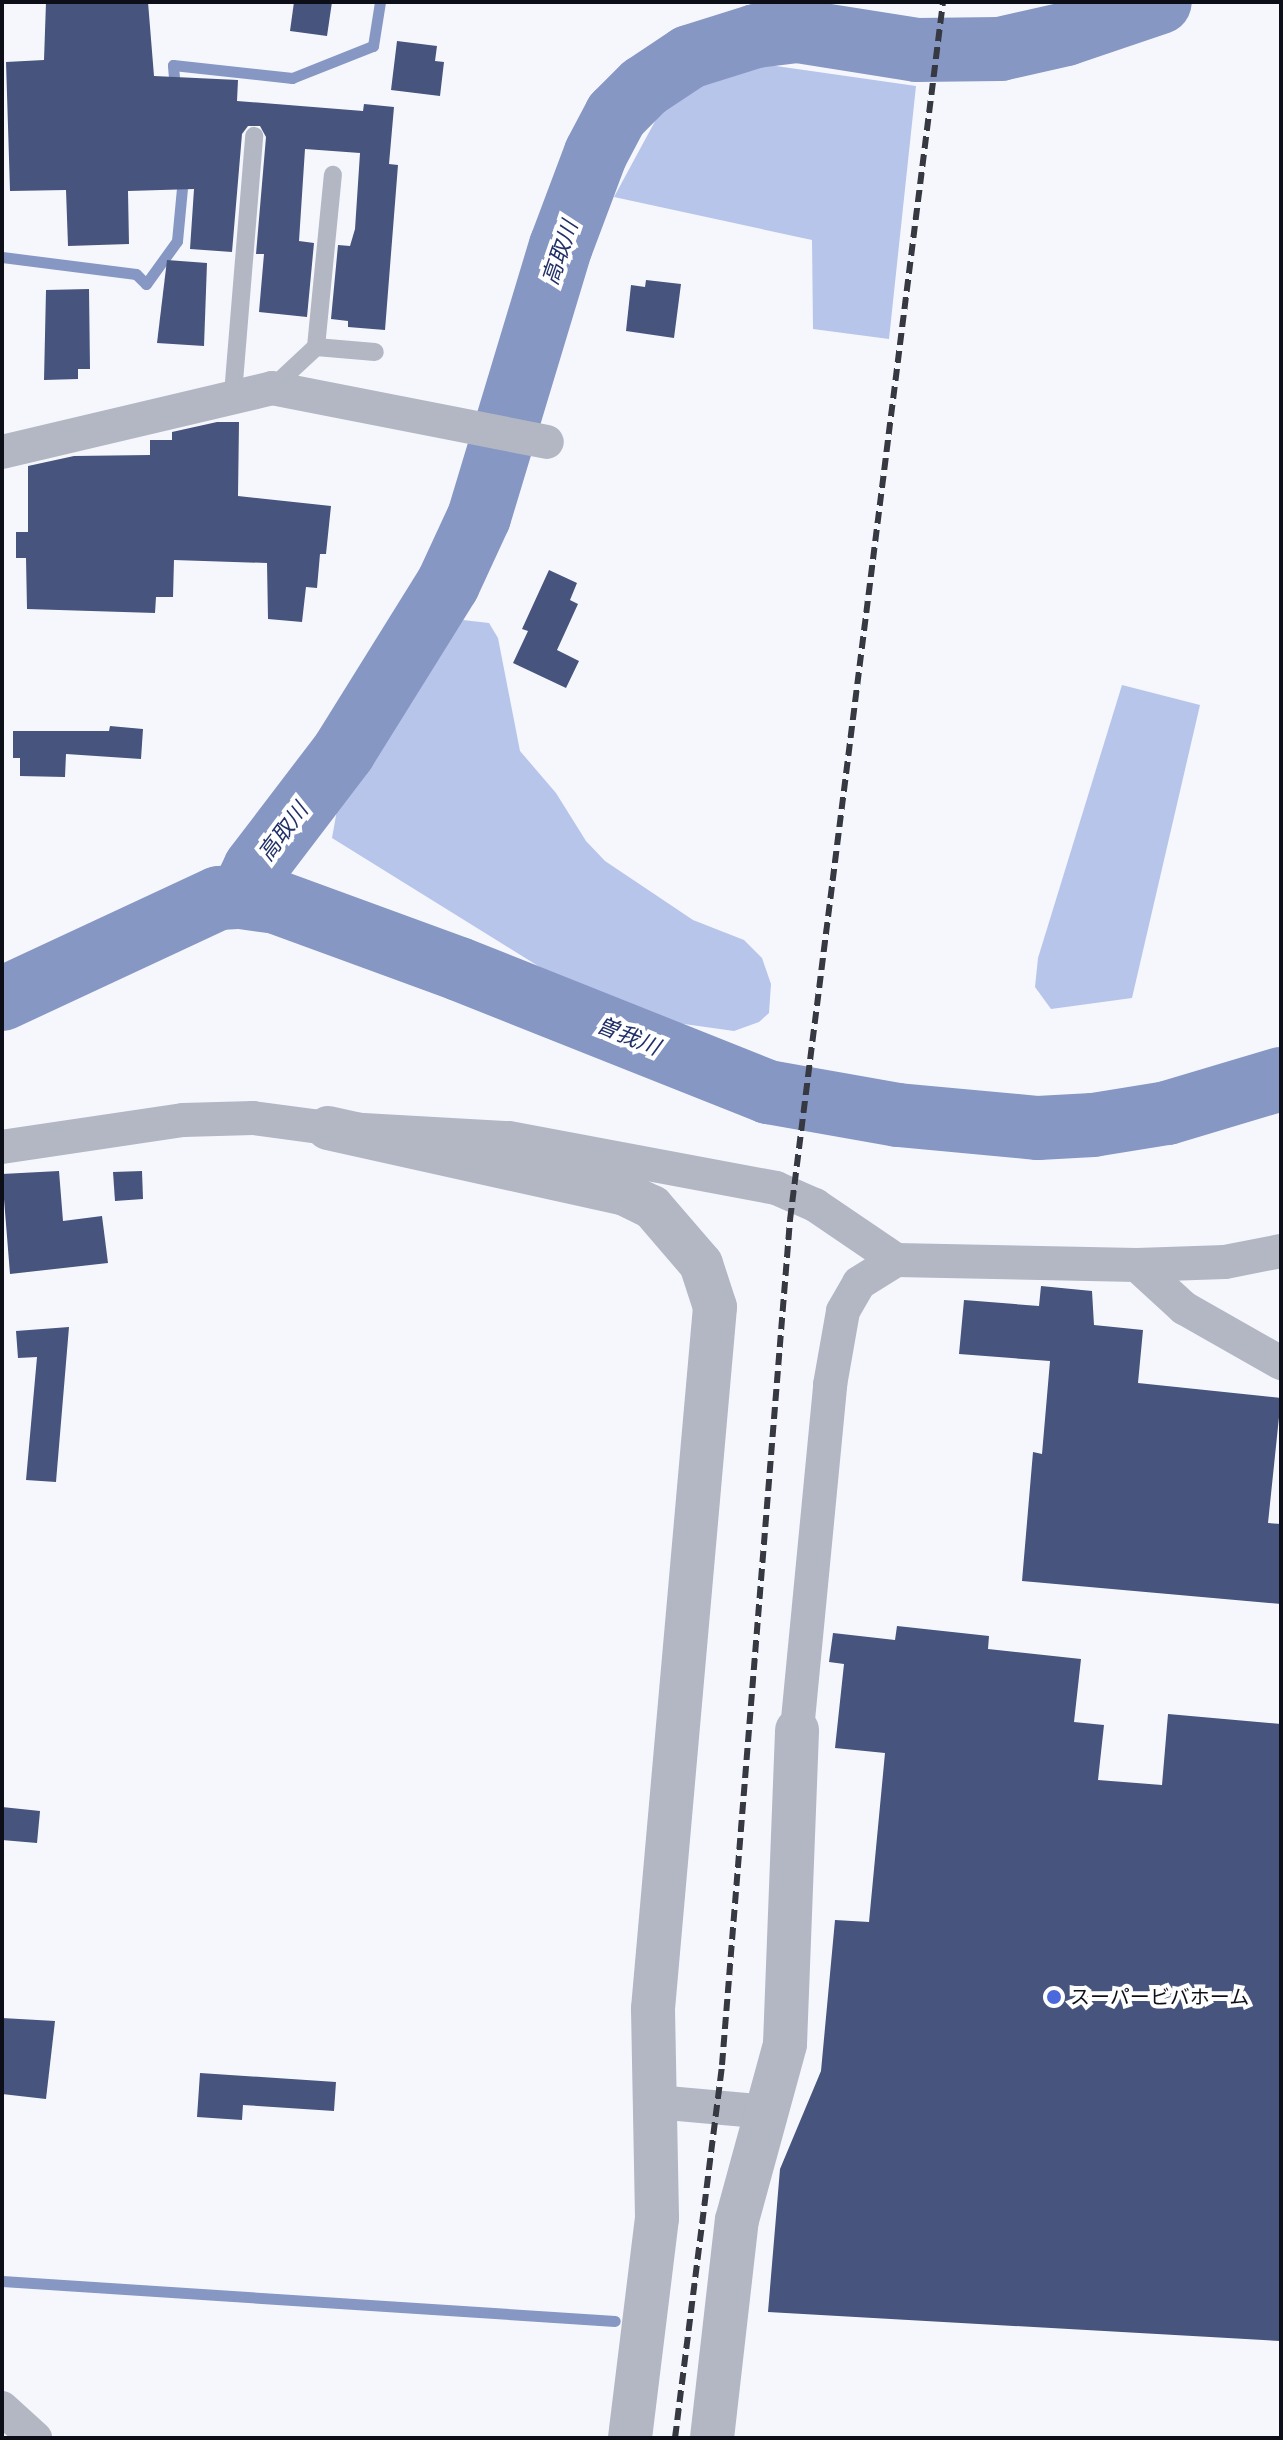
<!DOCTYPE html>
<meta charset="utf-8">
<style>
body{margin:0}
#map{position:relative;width:1283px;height:2440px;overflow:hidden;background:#f5f7fd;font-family:Arial,"Noto Sans JP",sans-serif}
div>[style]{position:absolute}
.green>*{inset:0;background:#b7c5ea}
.stream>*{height:11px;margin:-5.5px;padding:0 5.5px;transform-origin:5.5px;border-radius:5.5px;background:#8797c4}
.river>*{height:64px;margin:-32px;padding:0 32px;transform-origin:32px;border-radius:32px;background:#8797c4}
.building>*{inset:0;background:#47547d}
.service>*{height:18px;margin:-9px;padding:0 9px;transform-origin:9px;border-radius:9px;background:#b2b7c3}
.minor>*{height:34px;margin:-17px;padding:0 17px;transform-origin:17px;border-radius:17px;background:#b2b7c3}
.tertiary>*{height:44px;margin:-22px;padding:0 22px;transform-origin:22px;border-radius:22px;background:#b2b7c3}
.rail>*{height:6px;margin-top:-3px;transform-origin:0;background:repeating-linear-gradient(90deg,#363941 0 12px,transparent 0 18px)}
.dots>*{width:22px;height:22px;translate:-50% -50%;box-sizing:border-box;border:4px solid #fff;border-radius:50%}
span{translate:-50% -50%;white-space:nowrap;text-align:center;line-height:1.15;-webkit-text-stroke:8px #fff;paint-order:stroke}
.poi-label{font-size:20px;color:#0c0f18}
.left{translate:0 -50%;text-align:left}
.water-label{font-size:22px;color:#223068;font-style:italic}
.frame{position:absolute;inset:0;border:4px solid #0c0f18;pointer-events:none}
</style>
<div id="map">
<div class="green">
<i style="clip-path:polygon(762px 64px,916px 86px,889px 339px,813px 329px,812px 240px,614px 197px,666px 101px,713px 76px)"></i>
<i style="clip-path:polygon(463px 620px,489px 623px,498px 638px,520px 751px,556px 793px,586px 841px,605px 861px,693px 920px,744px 940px,762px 958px,771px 984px,769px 1013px,759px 1022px,734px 1031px,677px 1023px,543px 969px,332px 838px,337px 810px)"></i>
<i style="clip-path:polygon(1122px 685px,1200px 705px,1132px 998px,1051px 1009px,1035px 987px,1038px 958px)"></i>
</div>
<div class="stream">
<i style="left:175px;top:89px;width:24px;rotate:-95deg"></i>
<i style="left:173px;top:65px;width:120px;rotate:6.2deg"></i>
<i style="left:292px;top:78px;width:87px;rotate:-21.6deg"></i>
<i style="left:373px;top:46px;width:45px;rotate:-81deg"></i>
<i style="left:2px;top:257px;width:135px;rotate:7.2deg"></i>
<i style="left:136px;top:274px;width:14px;rotate:45deg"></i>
<i style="left:146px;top:284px;width:53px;rotate:-54.2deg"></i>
<i style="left:177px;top:241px;width:64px;rotate:-84.6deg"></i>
<i style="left:2px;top:2281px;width:614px;rotate:3.73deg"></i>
</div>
<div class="river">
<i style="left:241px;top:897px;width:32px;rotate:-64deg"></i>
<i style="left:255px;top:868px;width:147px;rotate:-52.7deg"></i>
<i style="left:344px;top:751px;width:197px;rotate:-58.1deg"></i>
<i style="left:448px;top:584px;width:74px;rotate:-65.2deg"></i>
<i style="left:479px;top:517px;width:283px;rotate:-73.2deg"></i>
<i style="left:561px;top:246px;width:99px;rotate:-69.4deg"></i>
<i style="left:596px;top:153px;width:43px;rotate:-62.2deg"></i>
<i style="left:616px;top:115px;width:40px;rotate:-45deg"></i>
<i style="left:644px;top:87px;width:54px;rotate:-33.7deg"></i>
<i style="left:689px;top:57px;width:70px;rotate:-17.4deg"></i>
<i style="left:756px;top:36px;width:41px;rotate:-7deg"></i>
<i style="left:797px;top:31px;width:121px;rotate:9deg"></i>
<i style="left:917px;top:50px;width:83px;rotate:-0.7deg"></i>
<i style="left:1000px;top:49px;width:68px;rotate:-12.8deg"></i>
<i style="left:1066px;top:34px;width:99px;rotate:-18.8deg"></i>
<i style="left:2px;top:999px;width:239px;rotate:-25deg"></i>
<i style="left:219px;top:898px;width:22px;rotate:-3deg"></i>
<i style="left:241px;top:897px;width:35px;rotate:8deg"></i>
<i style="left:276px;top:902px;width:195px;rotate:20.1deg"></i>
<i style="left:459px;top:969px;width:333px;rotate:21.7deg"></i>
<i style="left:768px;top:1092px;width:132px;rotate:10deg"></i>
<i style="left:898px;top:1115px;width:141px;rotate:5.3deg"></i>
<i style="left:1038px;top:1128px;width:55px;rotate:-3.1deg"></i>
<i style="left:1093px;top:1125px;width:75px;rotate:-9.2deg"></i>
<i style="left:1167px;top:1113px;width:119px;rotate:-16.6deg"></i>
</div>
<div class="building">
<i style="clip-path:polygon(46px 2px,148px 2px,154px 76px,238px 80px,237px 101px,363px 111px,364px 104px,394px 107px,389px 164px,398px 165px,385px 330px,348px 327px,348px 321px,331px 319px,338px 245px,350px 246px,355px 229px,360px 153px,305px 149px,299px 241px,314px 243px,307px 317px,259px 312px,264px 254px,256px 254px,266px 137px,260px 126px,248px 126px,242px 134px,232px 252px,190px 249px,194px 189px,128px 191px,129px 244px,68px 246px,66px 190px,10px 191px,6px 62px,44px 60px)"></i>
<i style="clip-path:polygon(294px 2px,332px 2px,327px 36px,290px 31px)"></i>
<i style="clip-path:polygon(397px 41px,437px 46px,435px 61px,444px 62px,440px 96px,391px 90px)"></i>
<i style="clip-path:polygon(167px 260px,207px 263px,204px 346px,157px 343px)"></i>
<i style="clip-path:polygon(646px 280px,681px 284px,674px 338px,626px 331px,631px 285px,645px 287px)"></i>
<i style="clip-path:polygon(89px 289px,90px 369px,78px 369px,78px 379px,44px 380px,46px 290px)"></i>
<i style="clip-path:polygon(217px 422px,239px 422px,238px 496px,331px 506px,326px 554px,320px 554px,317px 588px,306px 587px,302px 622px,268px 619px,267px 563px,174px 560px,173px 597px,156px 597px,155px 613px,27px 609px,26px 558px,16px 558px,16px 532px,28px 532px,28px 466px,74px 456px,150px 455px,150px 440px,172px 440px,172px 432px)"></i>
<i style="clip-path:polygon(549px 570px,577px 583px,570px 600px,578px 604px,557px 650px,579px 661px,566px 688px,513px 663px,528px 631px,522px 629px)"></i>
<i style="clip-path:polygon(110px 726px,143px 729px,141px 759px,66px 754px,65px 777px,20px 776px,20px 758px,13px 758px,13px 731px,109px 731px)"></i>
<i style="clip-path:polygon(59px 1171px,63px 1221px,102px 1216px,108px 1263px,10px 1274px,2px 1174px)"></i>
<i style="clip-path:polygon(142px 1171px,143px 1199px,115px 1201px,113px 1172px)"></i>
<i style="clip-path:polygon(1041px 1286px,1092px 1291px,1094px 1325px,1143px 1330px,1138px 1383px,1281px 1398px,1268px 1523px,1281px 1524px,1281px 1604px,1022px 1581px,1033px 1452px,1042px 1454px,1050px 1361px,959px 1354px,964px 1300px,1039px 1306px)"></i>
<i style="clip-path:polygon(69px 1327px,56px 1482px,26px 1480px,37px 1357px,18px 1358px,16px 1331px)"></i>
<i style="clip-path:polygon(897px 1626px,989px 1636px,988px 1649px,1081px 1659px,1074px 1722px,1104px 1725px,1098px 1780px,1162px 1785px,1168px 1714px,1281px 1724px,1281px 2341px,768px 2312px,780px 2169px,821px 2071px,835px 1920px,869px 1922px,885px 1753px,835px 1748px,844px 1664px,829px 1662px,833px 1633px,895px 1640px)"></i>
<i style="clip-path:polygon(2px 1807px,40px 1811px,37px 1843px,2px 1840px)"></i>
<i style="clip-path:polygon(2px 2018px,55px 2021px,46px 2099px,2px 2094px)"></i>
<i style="clip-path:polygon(200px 2073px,336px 2082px,334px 2111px,243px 2105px,242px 2120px,197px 2117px)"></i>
</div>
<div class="service">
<i style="left:316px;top:347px;width:59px;rotate:4.8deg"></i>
<i style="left:272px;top:388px;width:60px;rotate:-43deg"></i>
<i style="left:316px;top:347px;width:173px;rotate:-84.4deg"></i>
<i style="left:233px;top:394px;width:259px;rotate:-85.3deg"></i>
</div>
<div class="minor">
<i style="left:2px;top:452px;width:277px;rotate:-13.3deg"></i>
<i style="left:272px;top:388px;width:280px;rotate:11.1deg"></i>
<i style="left:2px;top:1147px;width:183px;rotate:-8.5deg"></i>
<i style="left:183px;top:1120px;width:70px;rotate:-1.6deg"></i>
<i style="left:253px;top:1118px;width:76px;rotate:7.6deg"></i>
<i style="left:328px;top:1128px;width:181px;rotate:3.2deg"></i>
<i style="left:509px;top:1138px;width:272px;rotate:10.6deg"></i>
<i style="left:776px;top:1188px;width:43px;rotate:23.6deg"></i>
<i style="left:815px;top:1205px;width:98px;rotate:34.2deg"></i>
<i style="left:1137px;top:1265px;width:64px;rotate:42.5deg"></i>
<i style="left:1184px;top:1308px;width:112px;rotate:29.6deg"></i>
<i style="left:797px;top:1730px;width:347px;rotate:-84.5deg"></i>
<i style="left:830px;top:1385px;width:75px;rotate:-80deg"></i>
<i style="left:843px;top:1311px;width:32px;rotate:-60deg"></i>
<i style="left:859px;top:1283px;width:44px;rotate:-31.9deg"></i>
<i style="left:896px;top:1260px;width:241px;rotate:1.2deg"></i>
<i style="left:1137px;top:1265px;width:88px;rotate:-2deg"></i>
<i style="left:1225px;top:1262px;width:57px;rotate:-11.1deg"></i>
<i style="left:656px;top:2102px;width:111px;rotate:5.1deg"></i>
<i style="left:2px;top:2408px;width:45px;rotate:42.3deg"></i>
</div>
<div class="tertiary">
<i style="left:328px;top:1128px;width:304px;rotate:12.5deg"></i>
<i style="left:625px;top:1194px;width:30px;rotate:26deg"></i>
<i style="left:652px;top:1207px;width:75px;rotate:49.3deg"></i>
<i style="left:701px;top:1264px;width:45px;rotate:72deg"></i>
<i style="left:715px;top:1307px;width:705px;rotate:95.05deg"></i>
<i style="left:653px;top:2009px;width:209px;rotate:88.9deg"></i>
<i style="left:657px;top:2218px;width:222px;rotate:97deg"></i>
<i style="left:712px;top:2438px;width:219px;rotate:-83.5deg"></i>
<i style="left:737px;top:2220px;width:182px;rotate:-74.7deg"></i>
<i style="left:785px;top:2044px;width:314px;rotate:-87.8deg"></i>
</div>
<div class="rail">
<i style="left:675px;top:2438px;width:376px;rotate:-82.8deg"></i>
<i style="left:722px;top:2065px;width:848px;rotate:-85.4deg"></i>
<i style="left:790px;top:1220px;width:1228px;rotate:-82.84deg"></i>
</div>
<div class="dots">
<i style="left:1054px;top:1997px;background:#4b68dc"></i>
</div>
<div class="poi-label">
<span class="left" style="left:1070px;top:1997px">スーパービバホーム</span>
</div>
<div class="water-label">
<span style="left:560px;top:253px;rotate:-71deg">高取川</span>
<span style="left:283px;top:832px;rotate:-53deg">高取川</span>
<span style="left:628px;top:1036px;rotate:22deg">曽我川</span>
</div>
<div class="frame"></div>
</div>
